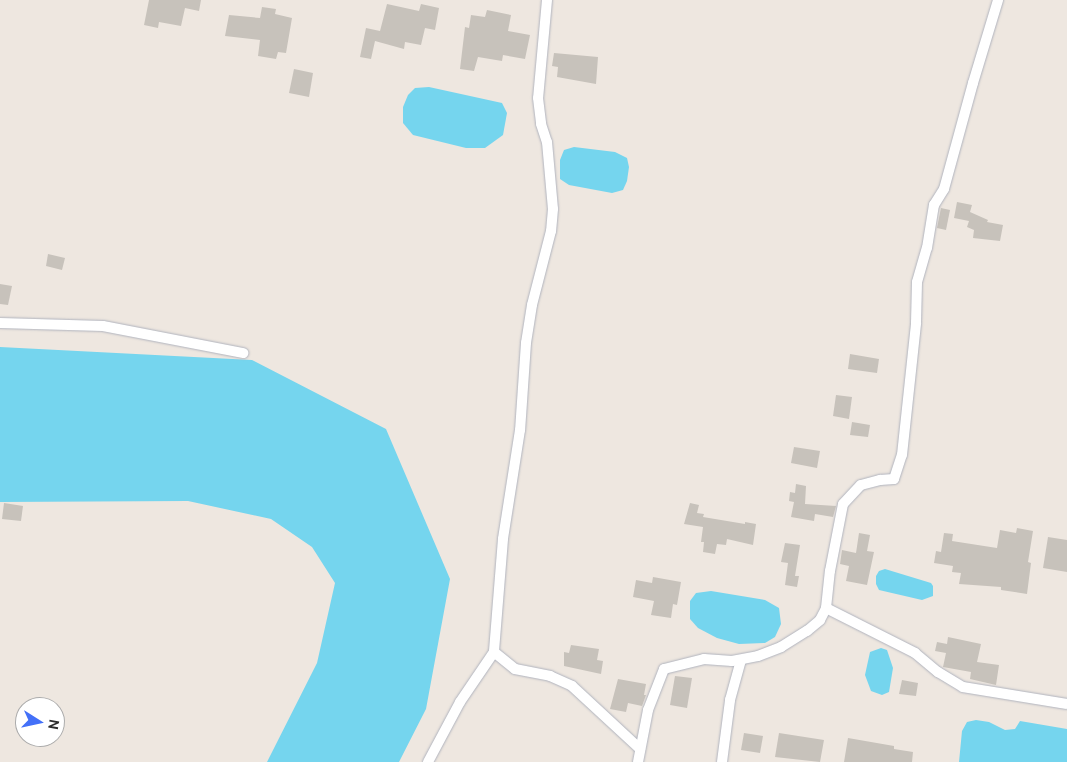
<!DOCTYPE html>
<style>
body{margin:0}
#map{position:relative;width:1067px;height:762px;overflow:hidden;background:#eee7e0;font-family:Cabin,sans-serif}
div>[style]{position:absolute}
.water>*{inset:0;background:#75d5ee}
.building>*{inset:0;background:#c7c2bb}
.roads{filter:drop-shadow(0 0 1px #b0b3bd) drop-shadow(0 0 1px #b0b3bd)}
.minor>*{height:10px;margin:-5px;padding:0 5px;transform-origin:5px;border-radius:5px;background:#fff}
span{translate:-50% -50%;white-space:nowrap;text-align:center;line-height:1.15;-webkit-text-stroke:4px #fff;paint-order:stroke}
.north{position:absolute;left:15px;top:697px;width:50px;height:50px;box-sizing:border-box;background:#fff;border:1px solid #ababab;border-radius:50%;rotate:100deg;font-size:14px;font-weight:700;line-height:20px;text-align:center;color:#2d2d2d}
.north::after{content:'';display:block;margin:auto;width:18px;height:22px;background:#4370f8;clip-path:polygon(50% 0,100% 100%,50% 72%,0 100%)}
</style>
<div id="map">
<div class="water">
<i style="clip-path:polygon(429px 87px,502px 103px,507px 113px,503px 135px,485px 148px,466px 148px,413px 135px,403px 123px,403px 107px,408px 95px,415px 88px)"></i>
<i style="clip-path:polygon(574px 147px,615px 152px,627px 158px,629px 167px,627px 181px,623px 190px,612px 193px,569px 185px,560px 179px,560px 160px,564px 150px)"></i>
<i style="clip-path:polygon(0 347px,252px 360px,386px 429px,450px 579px,426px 709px,399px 762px,267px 762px,317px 663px,335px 583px,312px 547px,271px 519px,188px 501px,0 502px)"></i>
<i style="clip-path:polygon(885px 569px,931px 583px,933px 586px,933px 596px,922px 600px,879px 590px,876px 584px,876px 576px,879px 571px)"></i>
<i style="clip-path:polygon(711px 591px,765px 600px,779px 608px,781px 624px,775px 637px,765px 643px,739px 644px,717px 638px,698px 628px,690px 619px,690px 601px,696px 593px)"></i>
<i style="clip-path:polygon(881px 648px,887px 650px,893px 668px,889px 692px,882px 695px,871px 691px,865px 675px,870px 652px)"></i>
<i style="clip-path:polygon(976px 720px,989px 722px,1005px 730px,1015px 729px,1020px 721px,1067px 729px,1067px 762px,959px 762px,962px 731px,967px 722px)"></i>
</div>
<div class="building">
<i style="clip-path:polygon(149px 0,201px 0,199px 11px,185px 8px,181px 26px,159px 22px,158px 28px,144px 25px)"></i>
<i style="clip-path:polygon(387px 4px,419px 11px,421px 4px,439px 8px,435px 30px,425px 28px,421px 45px,405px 42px,404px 49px,375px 41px,371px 59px,360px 57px,366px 28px,380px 31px)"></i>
<i style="clip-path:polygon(262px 7px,276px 9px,275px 14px,292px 18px,286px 53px,278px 52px,276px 59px,258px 56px,260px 40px,225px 36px,229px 15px,260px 18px)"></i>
<i style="clip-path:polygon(487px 10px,511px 15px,508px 31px,530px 35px,525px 59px,503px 55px,502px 61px,478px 57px,474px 71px,460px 69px,465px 27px,469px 28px,471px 15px,485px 17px)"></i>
<i style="clip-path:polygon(554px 53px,598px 57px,596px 84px,557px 77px,558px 67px,552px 66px)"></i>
<i style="clip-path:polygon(294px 69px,313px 73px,309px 97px,289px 93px)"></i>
<i style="clip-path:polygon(957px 202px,972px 205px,970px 212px,988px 220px,987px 222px,1003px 225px,1000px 241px,973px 238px,974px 230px,967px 227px,969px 221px,954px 218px)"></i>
<i style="clip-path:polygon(941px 208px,950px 210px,946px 230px,937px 228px)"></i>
<i style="clip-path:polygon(48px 254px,65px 258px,62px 270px,46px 266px)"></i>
<i style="clip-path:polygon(0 284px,12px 286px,8px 305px,0 304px)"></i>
<i style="clip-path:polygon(850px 354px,879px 359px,877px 373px,848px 369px)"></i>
<i style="clip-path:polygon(836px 395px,852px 397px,849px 419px,833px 416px)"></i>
<i style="clip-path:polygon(852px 422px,870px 425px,868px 437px,850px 435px)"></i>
<i style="clip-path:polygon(794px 447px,820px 451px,817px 468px,791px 463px)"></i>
<i style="clip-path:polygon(796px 484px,806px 486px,805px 504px,836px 506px,833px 517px,815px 514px,814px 521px,791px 517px,794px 502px,789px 501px,790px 492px,795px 493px)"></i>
<i style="clip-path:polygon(4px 503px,23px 506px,21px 521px,2px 519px)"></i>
<i style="clip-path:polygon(690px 503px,699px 505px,697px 513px,704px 514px,703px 517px,745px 524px,745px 522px,756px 524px,753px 545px,727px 539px,726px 545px,717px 544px,715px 554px,703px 552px,704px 542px,701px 542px,703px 527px,684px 524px)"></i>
<i style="clip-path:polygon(1017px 528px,1033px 531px,1028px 562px,1031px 563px,1027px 594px,1001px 590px,1001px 587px,959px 584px,961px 573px,952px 572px,953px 566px,934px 563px,936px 551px,941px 552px,944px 533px,953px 534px,952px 541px,997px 548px,1000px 530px,1016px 533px)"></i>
<i style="clip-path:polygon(859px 533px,870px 535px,867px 551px,874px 552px,867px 585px,846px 581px,849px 566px,840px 564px,842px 550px,856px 553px)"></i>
<i style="clip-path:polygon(1048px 537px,1067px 540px,1067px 572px,1043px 568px)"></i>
<i style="clip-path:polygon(785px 543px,800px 545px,795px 576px,799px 576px,797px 587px,785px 585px,788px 563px,781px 562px)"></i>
<i style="clip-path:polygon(653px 577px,681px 582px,677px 605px,673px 604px,671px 618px,651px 615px,654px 601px,633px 597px,636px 580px,652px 583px)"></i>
<i style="clip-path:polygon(948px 637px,981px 644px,977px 662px,999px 665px,996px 685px,970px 679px,971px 672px,943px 667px,946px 653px,935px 651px,937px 642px,947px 644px)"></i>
<i style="clip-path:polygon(571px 645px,599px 649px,597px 660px,603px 661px,601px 674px,564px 666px,564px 652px,569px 653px)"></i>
<i style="clip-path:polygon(675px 676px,692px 678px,687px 708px,670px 705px)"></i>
<i style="clip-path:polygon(618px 679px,646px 684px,644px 695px,646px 695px,642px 706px,628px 703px,626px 712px,610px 709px)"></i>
<i style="clip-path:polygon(902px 680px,918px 683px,916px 696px,899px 694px)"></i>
<i style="clip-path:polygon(744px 733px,763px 736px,760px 753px,741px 750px)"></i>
<i style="clip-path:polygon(779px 733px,824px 740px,820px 762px,775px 757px)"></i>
<i style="clip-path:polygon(848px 738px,894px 746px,894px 749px,913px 752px,912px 762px,844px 762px)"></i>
</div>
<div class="roads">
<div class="minor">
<i style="left:547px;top:0;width:98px;rotate:95.2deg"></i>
<i style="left:538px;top:98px;width:26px;rotate:83deg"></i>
<i style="left:541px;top:124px;width:19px;rotate:72deg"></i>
<i style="left:547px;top:142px;width:67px;rotate:84.9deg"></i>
<i style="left:553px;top:209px;width:22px;rotate:95deg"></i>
<i style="left:551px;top:231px;width:76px;rotate:104.4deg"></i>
<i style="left:532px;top:305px;width:38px;rotate:99deg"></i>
<i style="left:526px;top:343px;width:87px;rotate:93.9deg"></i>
<i style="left:520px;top:430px;width:110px;rotate:98.9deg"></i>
<i style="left:503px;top:539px;width:113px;rotate:94.6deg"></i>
<i style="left:494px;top:652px;width:27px;rotate:39deg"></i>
<i style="left:515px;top:669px;width:36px;rotate:11deg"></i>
<i style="left:550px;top:676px;width:24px;rotate:24deg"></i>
<i style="left:572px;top:686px;width:93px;rotate:42.8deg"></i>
<i style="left:0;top:323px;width:103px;rotate:1.7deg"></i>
<i style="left:103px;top:326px;width:143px;rotate:10.9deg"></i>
<i style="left:826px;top:608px;width:100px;rotate:26.8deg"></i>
<i style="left:915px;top:653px;width:30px;rotate:40deg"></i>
<i style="left:938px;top:672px;width:29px;rotate:31deg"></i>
<i style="left:963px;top:687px;width:105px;rotate:9.3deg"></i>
<i style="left:428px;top:762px;width:68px;rotate:-61.9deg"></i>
<i style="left:460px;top:702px;width:60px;rotate:-55.8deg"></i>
<i style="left:638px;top:762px;width:53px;rotate:-79.1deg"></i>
<i style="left:648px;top:710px;width:44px;rotate:-68.7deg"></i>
<i style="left:664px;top:669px;width:41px;rotate:-14deg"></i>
<i style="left:704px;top:659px;width:28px;rotate:4deg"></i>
<i style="left:732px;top:661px;width:26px;rotate:-11deg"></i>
<i style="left:758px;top:656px;width:25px;rotate:-21deg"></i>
<i style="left:781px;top:647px;width:31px;rotate:-32deg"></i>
<i style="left:807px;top:631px;width:17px;rotate:-40deg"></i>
<i style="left:820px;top:620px;width:13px;rotate:-63deg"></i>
<i style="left:826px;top:608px;width:37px;rotate:-84deg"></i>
<i style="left:830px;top:571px;width:68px;rotate:-79deg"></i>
<i style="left:843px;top:504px;width:26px;rotate:-47deg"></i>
<i style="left:861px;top:485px;width:20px;rotate:-15deg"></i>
<i style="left:880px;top:480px;width:14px;rotate:-4deg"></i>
<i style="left:894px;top:479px;width:25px;rotate:-72deg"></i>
<i style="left:902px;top:455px;width:133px;rotate:-83.9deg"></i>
<i style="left:916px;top:323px;width:41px;rotate:-88.6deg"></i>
<i style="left:917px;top:282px;width:35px;rotate:-74deg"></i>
<i style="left:927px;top:248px;width:44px;rotate:-80.8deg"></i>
<i style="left:934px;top:205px;width:19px;rotate:-58deg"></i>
<i style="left:944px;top:189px;width:110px;rotate:-74.7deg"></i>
<i style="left:973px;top:83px;width:87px;rotate:-73.2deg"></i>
<i style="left:722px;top:762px;width:63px;rotate:-82.6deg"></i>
<i style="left:730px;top:700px;width:41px;rotate:-74.6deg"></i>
</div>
</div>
<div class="north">N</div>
</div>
